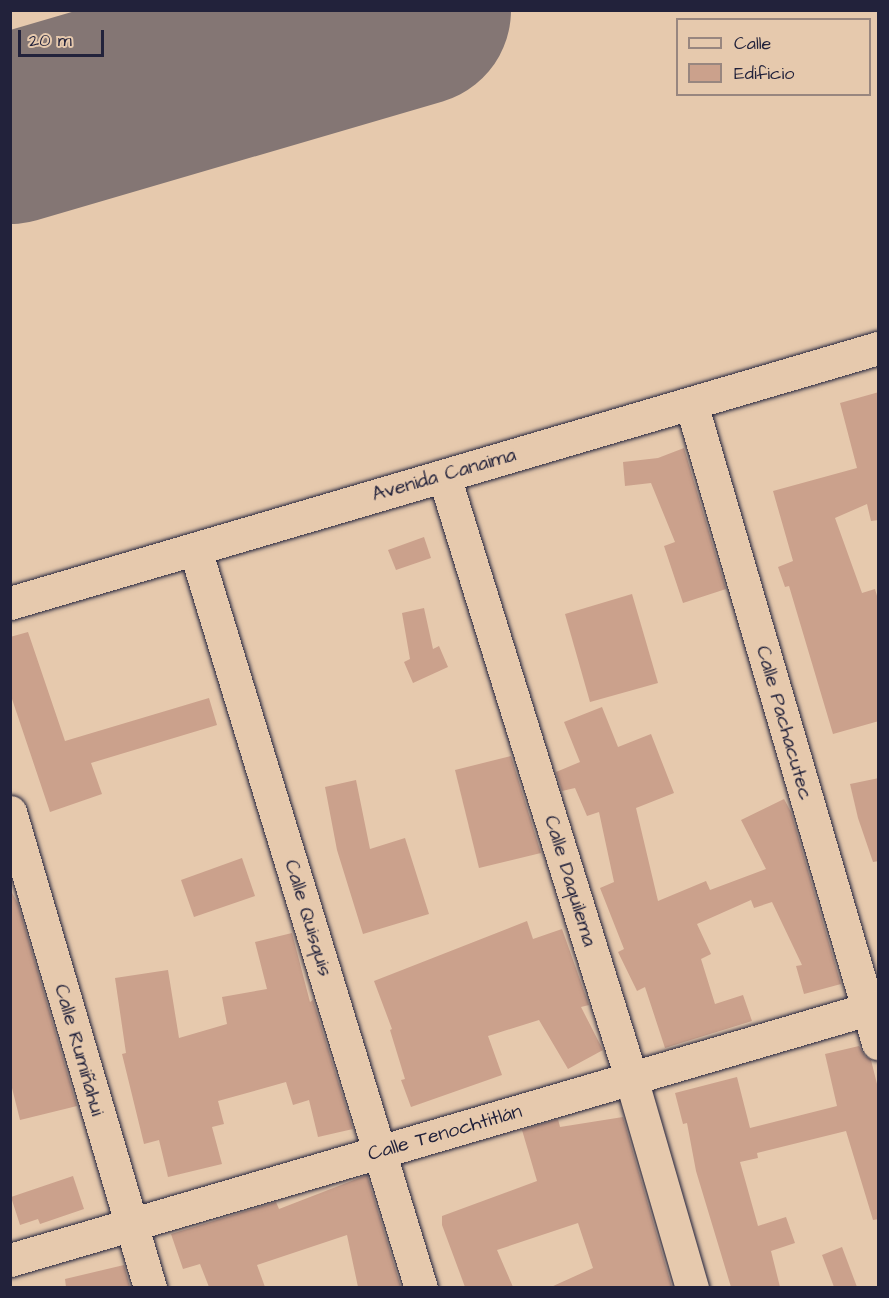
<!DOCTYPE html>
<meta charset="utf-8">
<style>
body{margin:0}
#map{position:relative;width:889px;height:1298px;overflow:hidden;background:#e6c9ad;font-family:"Architects Daughter",sans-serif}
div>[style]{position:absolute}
.taxiway>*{height:76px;margin:-38px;padding:0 38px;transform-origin:38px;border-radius:38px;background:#847674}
.runway>*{height:190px;margin:-95px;padding:0 95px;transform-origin:95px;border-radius:95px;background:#847674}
.building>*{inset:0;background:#cba18c}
.roads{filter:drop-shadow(0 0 2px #22223b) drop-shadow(0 0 2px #22223b)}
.minor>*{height:33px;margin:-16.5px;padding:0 16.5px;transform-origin:16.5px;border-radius:16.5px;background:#e6c9ad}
span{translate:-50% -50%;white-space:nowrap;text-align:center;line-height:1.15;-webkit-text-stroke:5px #e6c9ad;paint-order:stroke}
.street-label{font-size:20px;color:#22223b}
.frame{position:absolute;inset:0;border:12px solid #22223b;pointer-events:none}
.legend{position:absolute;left:676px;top:18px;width:195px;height:78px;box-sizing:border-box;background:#e6c9ad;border:2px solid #98867f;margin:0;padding:8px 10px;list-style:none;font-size:18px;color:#22223b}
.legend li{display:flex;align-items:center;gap:12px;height:30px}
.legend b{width:30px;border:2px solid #98867f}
.scale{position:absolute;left:18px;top:30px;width:86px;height:27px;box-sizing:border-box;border:3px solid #22223b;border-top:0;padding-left:8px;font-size:18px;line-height:21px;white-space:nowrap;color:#22223b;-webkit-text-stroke:4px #e6c9ad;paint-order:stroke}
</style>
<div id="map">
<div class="taxiway">
<i style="left:275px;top:10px;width:85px;rotate:11.6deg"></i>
</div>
<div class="runway">
<i style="left:10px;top:129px;width:423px;rotate:-16.3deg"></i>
</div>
<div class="building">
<i style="clip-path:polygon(879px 392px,879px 520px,871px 521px,867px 504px,835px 518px,862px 593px,875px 589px,879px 603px,879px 721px,833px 734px,789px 586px,785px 587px,778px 567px,793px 561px,773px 491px,857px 468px,840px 403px)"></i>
<i style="clip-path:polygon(684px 448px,726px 589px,683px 603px,664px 546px,675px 542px,651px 483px,625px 486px,623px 462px,658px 458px)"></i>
<i style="clip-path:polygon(424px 537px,431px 558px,396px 570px,388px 550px)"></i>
<i style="clip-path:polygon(632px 594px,658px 683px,590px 702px,565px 614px)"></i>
<i style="clip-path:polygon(424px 608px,433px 649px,439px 646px,448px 667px,413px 683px,404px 662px,410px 659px,402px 613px)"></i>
<i style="clip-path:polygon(28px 632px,65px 741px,209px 698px,217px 725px,91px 763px,102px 794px,50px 812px,10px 693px,10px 637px)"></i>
<i style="clip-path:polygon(602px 707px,618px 747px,651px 734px,674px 793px,636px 808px,658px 901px,706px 881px,710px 890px,766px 869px,741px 820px,784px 799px,791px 812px,841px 984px,804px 994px,796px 966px,802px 965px,772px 902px,754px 908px,751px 900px,697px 924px,711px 954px,701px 959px,715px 1004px,743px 995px,752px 1021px,665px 1048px,645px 987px,637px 991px,618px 952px,624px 949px,600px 888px,614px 882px,599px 812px,587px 816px,575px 788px,562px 791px,556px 772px,580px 762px,564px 722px)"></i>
<i style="clip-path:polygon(511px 756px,541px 853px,479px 868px,455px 770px)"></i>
<i style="clip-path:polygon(879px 778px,879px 861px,873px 862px,858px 818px,850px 784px)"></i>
<i style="clip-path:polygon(356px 780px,370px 849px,405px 838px,429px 914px,363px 934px,337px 850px,325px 787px)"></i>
<i style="clip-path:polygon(242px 858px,255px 896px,194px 917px,181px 880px)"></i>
<i style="clip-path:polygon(10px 889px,18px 904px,77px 1106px,20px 1120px,10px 1080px)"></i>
<i style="clip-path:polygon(527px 921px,533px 939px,562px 929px,589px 1005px,581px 1007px,603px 1050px,568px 1069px,539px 1020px,488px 1036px,502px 1075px,411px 1107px,401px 1080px,405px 1079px,390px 1030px,392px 1029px,374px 981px)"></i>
<i style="clip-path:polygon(292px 933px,310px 1002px,313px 1000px,353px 1129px,318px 1137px,309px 1100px,293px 1105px,286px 1082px,218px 1101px,224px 1124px,212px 1127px,222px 1164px,168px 1177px,159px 1140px,144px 1144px,122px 1054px,126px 1053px,115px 978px,168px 970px,179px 1038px,227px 1024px,222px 997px,267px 989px,255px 942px)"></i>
<i style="clip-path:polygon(859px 1046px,865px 1056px,871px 1060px,879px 1092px,879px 1219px,873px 1220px,846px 1131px,757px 1153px,758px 1158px,740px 1162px,758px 1226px,786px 1217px,795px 1243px,771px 1251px,780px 1287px,731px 1287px,696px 1171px,687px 1123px,683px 1124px,675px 1093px,737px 1077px,750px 1128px,837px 1106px,825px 1054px)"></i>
<i style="clip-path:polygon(623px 1117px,672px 1287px,551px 1287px,593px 1268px,578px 1223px,497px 1250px,513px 1287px,465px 1287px,442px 1225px,442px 1216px,537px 1181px,522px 1130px,558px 1119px,560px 1127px)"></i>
<i style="clip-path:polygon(367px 1175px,401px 1287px,358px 1287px,347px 1235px,257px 1265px,265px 1287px,209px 1287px,200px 1264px,183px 1269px,171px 1234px,276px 1202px,279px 1209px)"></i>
<i style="clip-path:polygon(73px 1176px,84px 1209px,40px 1224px,38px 1219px,20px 1225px,11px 1197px)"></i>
<i style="clip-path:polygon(842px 1247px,857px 1287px,834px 1287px,822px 1255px)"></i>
<i style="clip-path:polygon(124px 1265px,130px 1287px,66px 1287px,65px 1279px)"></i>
</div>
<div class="roads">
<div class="minor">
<i style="left:691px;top:403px;width:667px;rotate:73.71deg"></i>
<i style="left:444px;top:476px;width:630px;rotate:72.74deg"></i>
<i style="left:631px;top:1078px;width:219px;rotate:73.8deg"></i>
<i style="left:195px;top:549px;width:773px;rotate:73deg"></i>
<i style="left:10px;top:603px;width:905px;rotate:-16.37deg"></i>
<i style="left:10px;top:812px;width:496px;rotate:73.6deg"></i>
<i style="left:10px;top:1260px;width:904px;rotate:-16.31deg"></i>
</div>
</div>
<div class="street-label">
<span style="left:444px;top:475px;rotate:-16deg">Avenida Canaima</span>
<span style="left:784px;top:723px;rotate:74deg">Calle Pachacutec</span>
<span style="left:570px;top:881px;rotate:73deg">Calle Daquilema</span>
<span style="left:308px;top:918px;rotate:73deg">Calle Quisquis</span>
<span style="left:79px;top:1050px;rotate:74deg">Calle Rumiñahui</span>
<span style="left:445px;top:1133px;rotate:-16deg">Calle Tenochtitlán</span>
</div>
<div class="frame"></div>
<ul class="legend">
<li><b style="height:8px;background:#e6c9ad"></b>Calle</li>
<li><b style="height:16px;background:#cba18c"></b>Edificio</li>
</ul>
<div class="scale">20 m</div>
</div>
